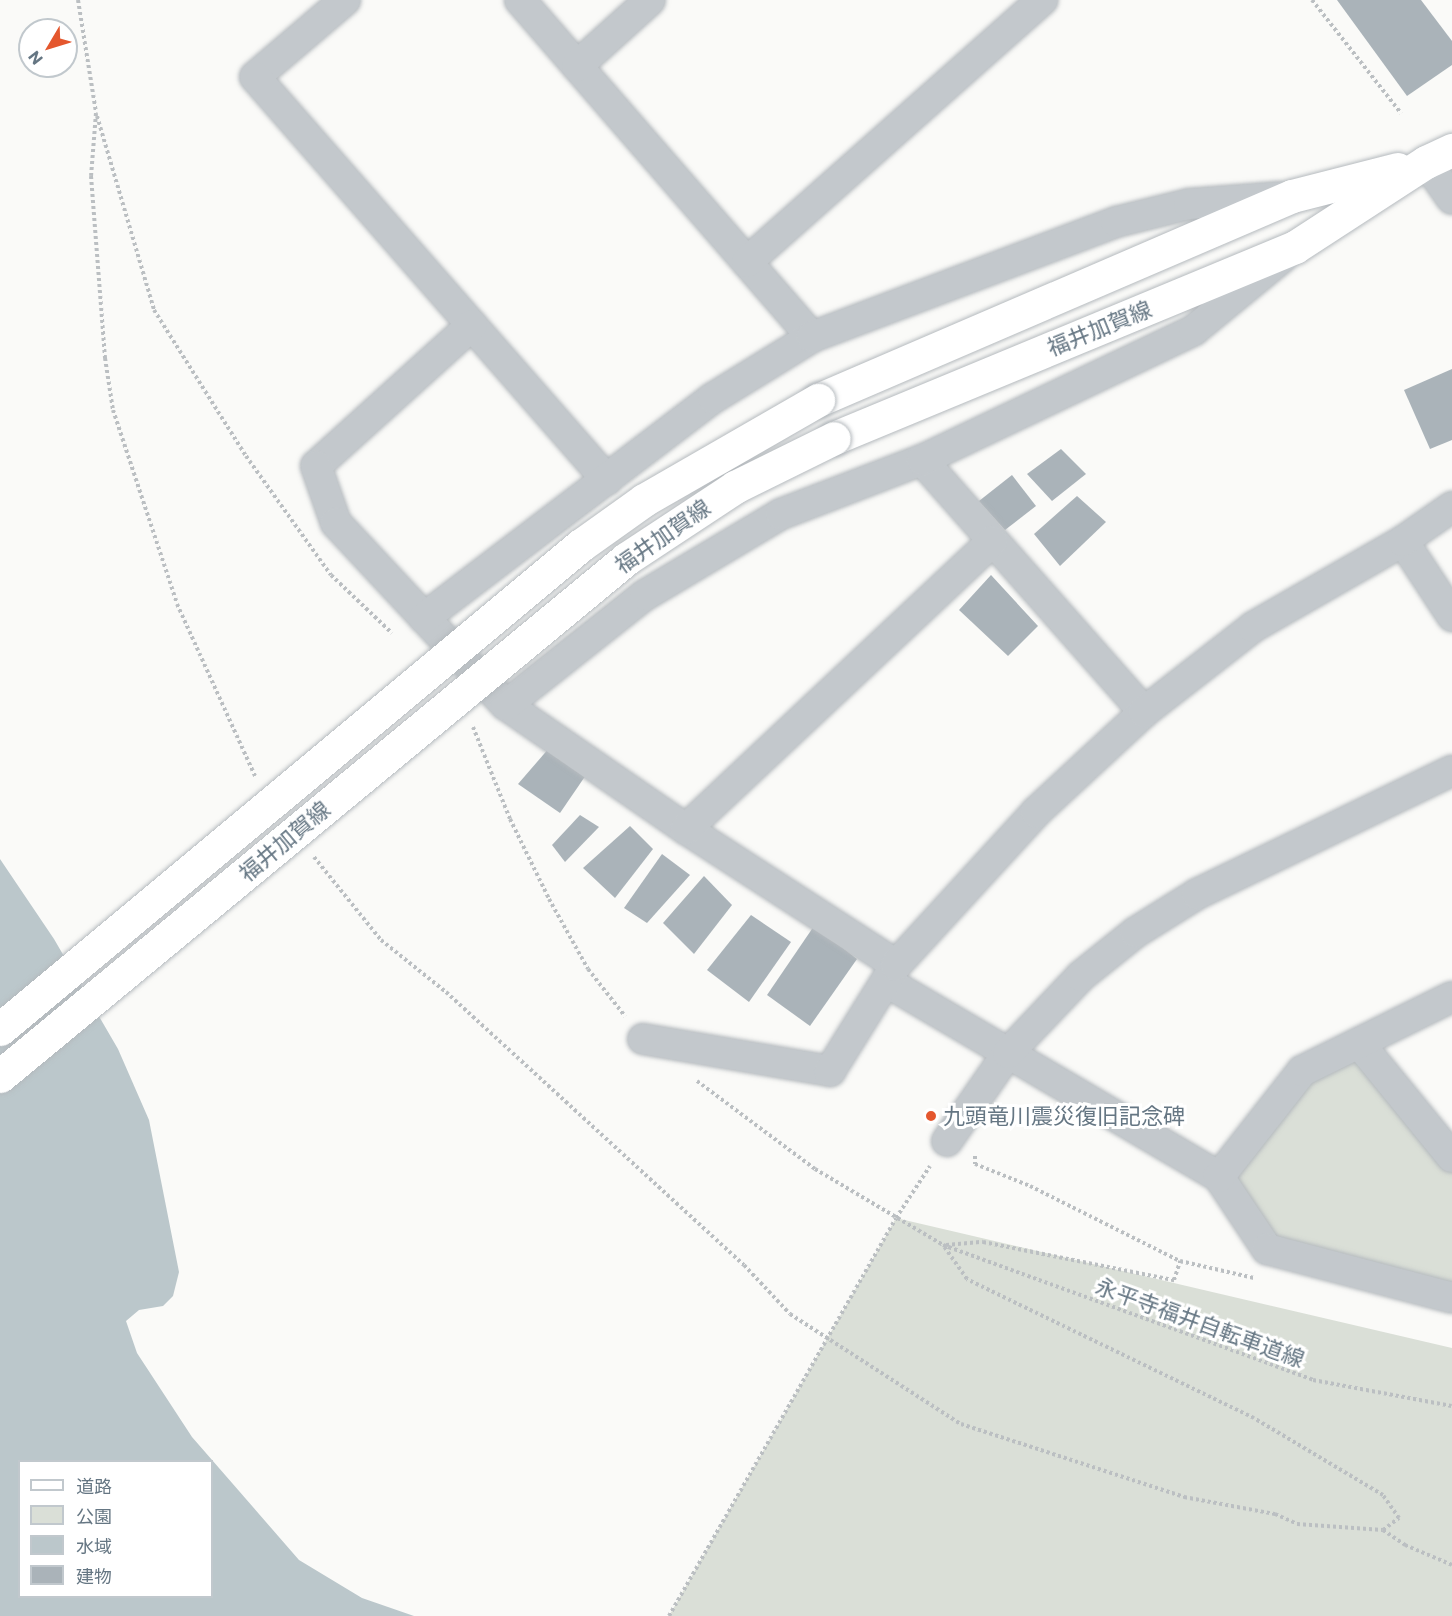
<!DOCTYPE html>
<meta charset="utf-8">
<style>
body{margin:0}
#map{position:relative;width:1452px;height:1616px;overflow:hidden;background:#fafaf8;font-family:Commissioner,"Noto Sans JP",sans-serif}
div>[style]{position:absolute}
.green>*{inset:0;background:#dadfd7}
.water>*{inset:0;background:#bbc7cb}
.building>*{inset:0;background:#aab3b9}
.path>*{height:4px;margin-top:-2px;transform-origin:0;background:repeating-linear-gradient(90deg,#bbbfc2 0 3px,transparent 0 6px)}
.roads{filter:drop-shadow(0 0 2px #b5babe) drop-shadow(0 0 2px #b5babe)}
.minor>*{height:30px;margin:-15px;padding:0 15px;transform-origin:15px;border-radius:15px;background:#c3c8cc}
.primary>*{height:33px;margin:-16.5px;padding:0 16.5px;transform-origin:16.5px;border-radius:16.5px;background:#fff}
.path-bridge>*{height:4px;margin-top:-2px;transform-origin:0;background:repeating-linear-gradient(90deg,#bbbfc2 0 3px,transparent 0 6px)}
.bridges{filter:drop-shadow(0 0 2px #b5babe) drop-shadow(0 0 2px #b5babe)}
.primary-bridge>*{height:33px;margin:-16.5px;padding:0 16.5px;transform-origin:16.5px;border-radius:16.5px;background:#fff}
.dots>*{width:16px;height:16px;translate:-50% -50%;box-sizing:border-box;border:3px solid #fff;border-radius:50%}
span{translate:-50% -50%;white-space:nowrap;text-align:center;line-height:1.15;-webkit-text-stroke:6px #fff;paint-order:stroke}
.street-label{font-size:22px;color:#657683}
.poi-label{font-size:22px;color:#657683}
.left{translate:0 -50%;text-align:left}
.legend{position:absolute;left:18px;top:1460px;width:195px;height:138px;box-sizing:border-box;background:#fff;border:2px solid #c1c8cd;margin:0;padding:8px 10px;list-style:none;font-size:18px;color:#657683}
.legend li{display:flex;align-items:center;gap:12px;height:30px}
.legend b{width:30px;border:2px solid #c1c8cd}
.north{position:absolute;left:18px;top:18px;width:60px;height:60px;box-sizing:border-box;background:#fff;border:2px solid #c1c8cd;border-radius:50%;rotate:232deg;font-size:16px;font-weight:700;line-height:24px;text-align:center;color:#657683}
.north::after{content:'';display:block;margin:auto;width:21px;height:27px;background:#e4572e;clip-path:polygon(50% 0,100% 100%,50% 72%,0 100%)}
</style>
<div id="map">
<div class="green">
<i style="clip-path:polygon(1359px 1043px,1452px 1165px,1452px 1295px,1271px 1242px,1219px 1177px,1302px 1071px)"></i>
<i style="clip-path:polygon(896px 1218px,1452px 1348px,1452px 1616px,669px 1616px)"></i>
</div>
<div class="water">
<i style="clip-path:polygon(evenodd,0 859px,54px 939px,118px 1049px,149px 1120px,179px 1272px,173px 1296px,163px 1306px,139px 1310px,126px 1321px,137px 1353px,192px 1437px,299px 1560px,362px 1598px,414px 1616px,0 1616px,0 859px,20px 1462px,212px 1462px,212px 1596px,20px 1596px,20px 1462px)"></i>
</div>
<div class="building">
<i style="clip-path:polygon(1337px 0,1421px 0,1452px 41px,1452px 65px,1407px 96px)"></i>
<i style="clip-path:polygon(1452px 369px,1452px 440px,1430px 449px,1404px 390px)"></i>
<i style="clip-path:polygon(1061px 449px,1086px 474px,1052px 501px,1027px 474px)"></i>
<i style="clip-path:polygon(1012px 475px,1036px 506px,1005px 530px,979px 501px)"></i>
<i style="clip-path:polygon(1077px 496px,1106px 522px,1060px 566px,1034px 534px)"></i>
<i style="clip-path:polygon(991px 575px,1038px 626px,1008px 656px,959px 610px)"></i>
<i style="clip-path:polygon(550px 747px,586px 775px,560px 813px,518px 784px)"></i>
<i style="clip-path:polygon(580px 815px,599px 827px,565px 862px,552px 845px)"></i>
<i style="clip-path:polygon(630px 826px,653px 849px,615px 898px,583px 868px)"></i>
<i style="clip-path:polygon(662px 854px,690px 875px,647px 923px,624px 908px)"></i>
<i style="clip-path:polygon(704px 876px,732px 905px,694px 954px,663px 923px)"></i>
<i style="clip-path:polygon(751px 915px,791px 942px,749px 1002px,707px 970px)"></i>
<i style="clip-path:polygon(814px 926px,857px 959px,810px 1026px,767px 995px)"></i>
</div>
<div class="path">
<i style="left:78px;top:0;width:114px;rotate:80.9deg"></i>
<i style="left:96px;top:113px;width:63px;rotate:94.5deg"></i>
<i style="left:91px;top:176px;width:183px;rotate:85.6deg"></i>
<i style="left:105px;top:358px;width:53px;rotate:81.3deg"></i>
<i style="left:113px;top:410px;width:204px;rotate:71.7deg"></i>
<i style="left:177px;top:604px;width:189px;rotate:65.6deg"></i>
<i style="left:1312px;top:0;width:144px;rotate:51.8deg"></i>
<i style="left:97px;top:116px;width:202px;rotate:73.6deg"></i>
<i style="left:154px;top:310px;width:173px;rotate:57.8deg"></i>
<i style="left:246px;top:456px;width:146px;rotate:54.5deg"></i>
<i style="left:331px;top:575px;width:84px;rotate:43.6deg"></i>
<i style="left:473px;top:727px;width:99px;rotate:68.1deg"></i>
<i style="left:510px;top:819px;width:89px;rotate:64deg"></i>
<i style="left:549px;top:899px;width:80px;rotate:60.9deg"></i>
<i style="left:588px;top:969px;width:60px;rotate:51.8deg"></i>
<i style="left:314px;top:857px;width:107px;rotate:51.1deg"></i>
<i style="left:381px;top:940px;width:83px;rotate:38.7deg"></i>
<i style="left:446px;top:992px;width:404px;rotate:42.5deg"></i>
<i style="left:744px;top:1265px;width:67px;rotate:46.8deg"></i>
<i style="left:790px;top:1314px;width:203px;rotate:32.8deg"></i>
<i style="left:961px;top:1424px;width:235px;rotate:18.1deg"></i>
<i style="left:1184px;top:1497px;width:93px;rotate:10.6deg"></i>
<i style="left:1275px;top:1514px;width:24px;rotate:24deg"></i>
<i style="left:1297px;top:1524px;width:86px;rotate:4deg"></i>
<i style="left:1383px;top:1530px;width:20px;rotate:-37deg"></i>
<i style="left:1399px;top:1518px;width:28px;rotate:-125deg"></i>
<i style="left:1383px;top:1495px;width:150px;rotate:-149.2deg"></i>
<i style="left:1254px;top:1418px;width:319px;rotate:-154.2deg"></i>
<i style="left:967px;top:1279px;width:42px;rotate:-125.2deg"></i>
<i style="left:697px;top:1081px;width:147px;rotate:36.7deg"></i>
<i style="left:815px;top:1169px;width:149px;rotate:30.7deg"></i>
<i style="left:943px;top:1245px;width:394px;rotate:20deg"></i>
<i style="left:1313px;top:1380px;width:141px;rotate:10.6deg"></i>
<i style="left:975px;top:1156px;width:8px;rotate:90deg"></i>
<i style="left:975px;top:1164px;width:59px;rotate:21.8deg"></i>
<i style="left:1030px;top:1186px;width:168px;rotate:26.6deg"></i>
<i style="left:1180px;top:1261px;width:76px;rotate:12.9deg"></i>
<i style="left:896px;top:1218px;width:62px;rotate:-56.8deg"></i>
<i style="left:946px;top:1245px;width:37px;rotate:-5deg"></i>
<i style="left:983px;top:1242px;width:195px;rotate:11.3deg"></i>
<i style="left:1174px;top:1280px;width:20px;rotate:-72deg"></i>
<i style="left:1383px;top:1530px;width:27px;rotate:34deg"></i>
<i style="left:1405px;top:1545px;width:51px;rotate:23.1deg"></i>
</div>
<div class="roads">
<div class="minor">
<i style="left:345px;top:0;width:118px;rotate:139.5deg"></i>
<i style="left:255px;top:77px;width:535px;rotate:48.86deg"></i>
<i style="left:520px;top:0;width:446px;rotate:49.1deg"></i>
<i style="left:577px;top:66px;width:98px;rotate:-42.1deg"></i>
<i style="left:1426px;top:162px;width:45px;rotate:54.9deg"></i>
<i style="left:747px;top:262px;width:395px;rotate:-41.6deg"></i>
<i style="left:472px;top:325px;width:210px;rotate:137.9deg"></i>
<i style="left:316px;top:466px;width:60px;rotate:70.7deg"></i>
<i style="left:336px;top:523px;width:249px;rotate:47deg"></i>
<i style="left:506px;top:705px;width:219px;rotate:34.6deg"></i>
<i style="left:686px;top:829px;width:250px;rotate:32.9deg"></i>
<i style="left:922px;top:460px;width:336px;rotate:48.6deg"></i>
<i style="left:1403px;top:541px;width:90px;rotate:56.8deg"></i>
<i style="left:424px;top:618px;width:363px;rotate:-37.3deg"></i>
<i style="left:713px;top:398px;width:116px;rotate:-31.6deg"></i>
<i style="left:812px;top:337px;width:325px;rotate:-20.7deg"></i>
<i style="left:1116px;top:222px;width:75px;rotate:-13.9deg"></i>
<i style="left:1189px;top:204px;width:92px;rotate:-4.4deg"></i>
<i style="left:506px;top:705px;width:177px;rotate:-38.4deg"></i>
<i style="left:645px;top:595px;width:158px;rotate:-30.8deg"></i>
<i style="left:781px;top:514px;width:151px;rotate:-21deg"></i>
<i style="left:922px;top:460px;width:301px;rotate:-25.5deg"></i>
<i style="left:1194px;top:330px;width:115px;rotate:-39.4deg"></i>
<i style="left:686px;top:829px;width:420px;rotate:-43.2deg"></i>
<i style="left:887px;top:982px;width:385px;rotate:30.4deg"></i>
<i style="left:1219px;top:1177px;width:87px;rotate:56.3deg"></i>
<i style="left:1267px;top:1249px;width:191px;rotate:14.8deg"></i>
<i style="left:643px;top:1039px;width:190px;rotate:9.7deg"></i>
<i style="left:830px;top:1071px;width:125px;rotate:-58.1deg"></i>
<i style="left:896px;top:965px;width:207px;rotate:-47.5deg"></i>
<i style="left:1036px;top:812px;width:147px;rotate:-42.8deg"></i>
<i style="left:1144px;top:712px;width:138px;rotate:-37.9deg"></i>
<i style="left:1253px;top:627px;width:173px;rotate:-29.8deg"></i>
<i style="left:1403px;top:541px;width:60px;rotate:-34.8deg"></i>
<i style="left:1359px;top:1043px;width:147px;rotate:50.8deg"></i>
<i style="left:947px;top:1141px;width:107px;rotate:-55.3deg"></i>
<i style="left:1008px;top:1053px;width:106px;rotate:-46.5deg"></i>
<i style="left:1081px;top:976px;width:70px;rotate:-38.7deg"></i>
<i style="left:1136px;top:932px;width:72px;rotate:-31.9deg"></i>
<i style="left:1197px;top:894px;width:283px;rotate:-25.8deg"></i>
<i style="left:1219px;top:1177px;width:135px;rotate:-51.9deg"></i>
<i style="left:1302px;top:1071px;width:167px;rotate:-26.3deg"></i>
</div>
<div class="primary">
<i style="left:818px;top:400px;width:516px;rotate:-23.29deg"></i>
<i style="left:1292px;top:196px;width:109px;rotate:-14.3deg"></i>
<i style="left:834px;top:438px;width:499px;rotate:-22.5deg"></i>
<i style="left:1295px;top:247px;width:156px;rotate:-33deg"></i>
<i style="left:1426px;top:162px;width:29px;rotate:-25deg"></i>
</div>
</div>
<div class="path-bridge">
<i style="left:669px;top:1616px;width:458px;rotate:-60.3deg"></i>
</div>
<div class="bridges">
<div class="primary-bridge">
<i style="left:0;top:1029px;width:756px;rotate:-39.8deg"></i>
<i style="left:581px;top:545px;width:77px;rotate:-35.5deg"></i>
<i style="left:644px;top:500px;width:201px;rotate:-29.9deg"></i>
<i style="left:0;top:1076px;width:812px;rotate:-39.55deg"></i>
<i style="left:626px;top:559px;width:131px;rotate:-33.4deg"></i>
<i style="left:735px;top:487px;width:110px;rotate:-26.3deg"></i>
</div>
</div>
<div class="dots">
<i style="left:931px;top:1116px;background:#e4572e"></i>
</div>
<div class="street-label">
<span style="left:1099px;top:328px;rotate:-22deg">福井加賀線</span>
<span style="left:662px;top:536px;rotate:-35deg">福井加賀線</span>
<span style="left:284px;top:841px;rotate:-40deg">福井加賀線</span>
<span style="left:1200px;top:1322px;rotate:20deg">永平寺福井自転車道線</span>
</div>
<div class="poi-label">
<span class="left" style="left:943px;top:1116px">九頭竜川震災復旧記念碑</span>
</div>
<ul class="legend">
<li><b style="height:8px;background:#fff"></b>道路</li>
<li><b style="height:16px;background:#dadfd7"></b>公園</li>
<li><b style="height:16px;background:#bbc7cb"></b>水域</li>
<li><b style="height:16px;background:#aab3b9"></b>建物</li>
</ul>
<div class="north">N</div>
</div>
